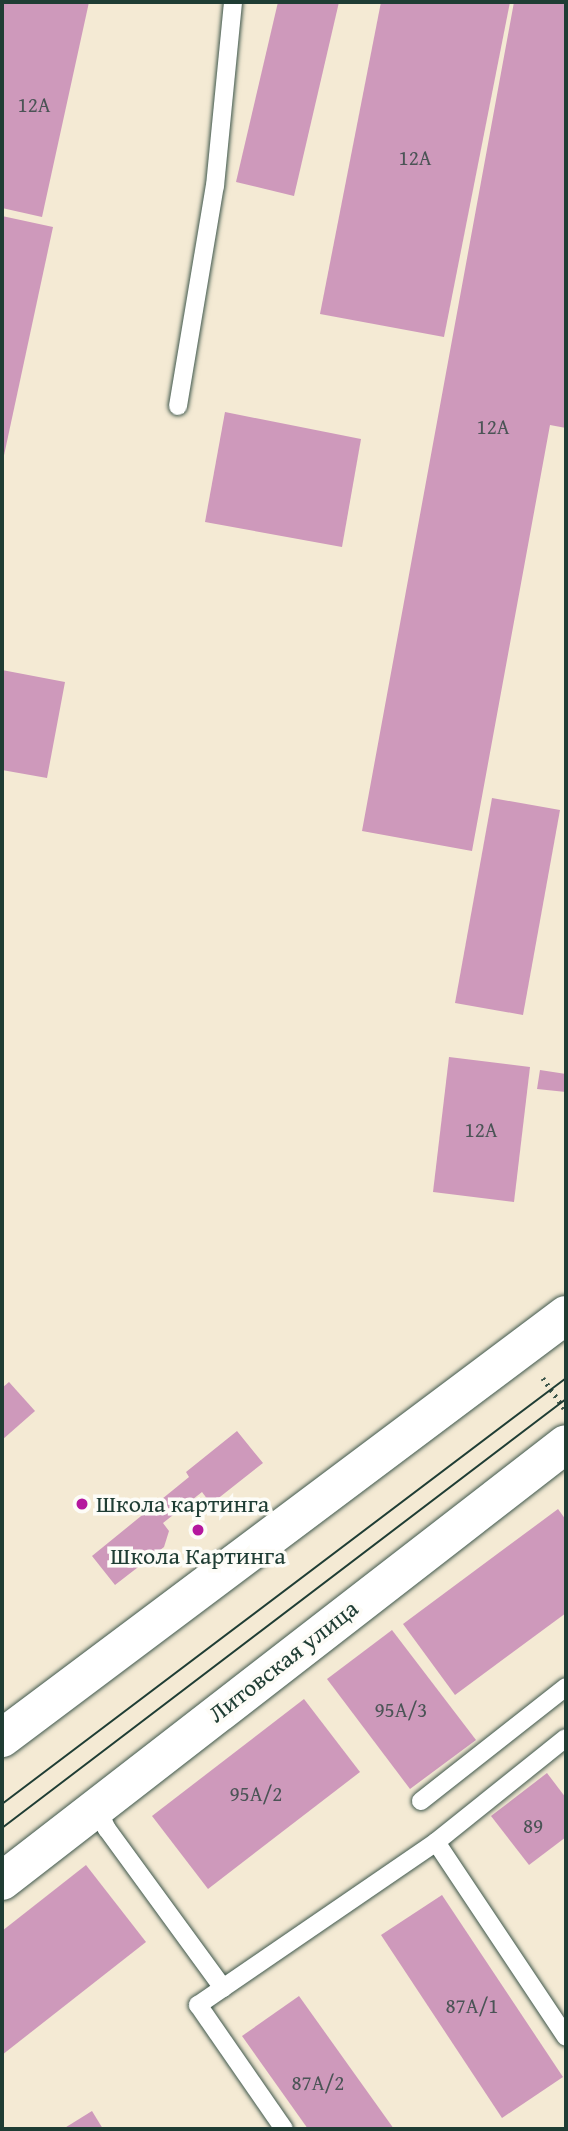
<!DOCTYPE html>
<meta charset="utf-8">
<style>
body{margin:0}
#map{position:relative;width:568px;height:2131px;overflow:hidden;background:#f4ead4;font-family:"Gentium Book Plus",serif}
div>[style]{position:absolute}
.building>*{inset:0;background:#ce99bb}
.path>*{height:4.5px;margin-top:-2.25px;transform-origin:0;background:repeating-linear-gradient(90deg,#3f574c 0 2px,transparent 0 7px)}
.roads{filter:drop-shadow(0 0 2px #3f574c) drop-shadow(0 0 2px #3f574c)}
.service>*{height:18px;margin:-9px;padding:0 9px;transform-origin:9px;border-radius:9px;background:#fff}
.primary>*{height:38px;margin:-19px;padding:0 19px;transform-origin:19px;border-radius:19px;background:#fff}
.tram>*{height:2px;margin:-1px;padding:0 1px;transform-origin:1px;border-radius:1px;background:#1f3d34}
.dots>*{width:19px;height:19px;translate:-50% -50%;box-sizing:border-box;border:4px solid #fdfcf7;border-radius:50%}
span{translate:-50% -50%;white-space:nowrap;text-align:center;line-height:1.15;-webkit-text-stroke:7px #fdfcf7;paint-order:stroke}
.number-label{font-size:21px;color:#4b5456}
.number-label span{-webkit-text-stroke-width:0}
.poi-label{font-size:24px;color:#1f3d34}
.left{translate:0 -50%;text-align:left}
.street-label{font-size:24px;color:#1f3d34}
.frame{position:absolute;inset:0;border:4px solid #1f3d34;pointer-events:none}
</style>
<div id="map">
<div class="building">
<i style="clip-path:polygon(2px 2px,89px 2px,42px 217px,2px 208px)"></i>
<i style="clip-path:polygon(278px 2px,339px 2px,294px 196px,236px 182px)"></i>
<i style="clip-path:polygon(381px 2px,510px 2px,444px 337px,320px 314px)"></i>
<i style="clip-path:polygon(514px 2px,566px 2px,566px 428px,550px 425px,472px 851px,362px 831px)"></i>
<i style="clip-path:polygon(2px 216px,53px 227px,3px 460px,2px 460px)"></i>
<i style="clip-path:polygon(225px 412px,361px 439px,342px 547px,205px 522px)"></i>
<i style="clip-path:polygon(2px 670px,65px 682px,47px 778px,2px 770px)"></i>
<i style="clip-path:polygon(492px 798px,560px 810px,523px 1015px,455px 1003px)"></i>
<i style="clip-path:polygon(449px 1057px,530px 1067px,514px 1202px,433px 1192px)"></i>
<i style="clip-path:polygon(540px 1070px,566px 1074px,566px 1092px,537px 1089px)"></i>
<i style="clip-path:polygon(9px 1382px,35px 1411px,2px 1440px,2px 1388px)"></i>
<i style="clip-path:polygon(237px 1431px,263px 1463px,211px 1504px,202px 1492px,163px 1523px,169px 1531px,164px 1547px,115px 1585px,92px 1556px,189px 1477px,186px 1472px)"></i>
<i style="clip-path:polygon(558px 1509px,566px 1520px,566px 1613px,455px 1695px,403px 1624px)"></i>
<i style="clip-path:polygon(392px 1630px,476px 1740px,410px 1789px,327px 1679px)"></i>
<i style="clip-path:polygon(304px 1699px,360px 1772px,208px 1889px,152px 1816px)"></i>
<i style="clip-path:polygon(547px 1773px,566px 1798px,566px 1837px,529px 1865px,491px 1816px)"></i>
<i style="clip-path:polygon(86px 1865px,146px 1942px,2px 2055px,2px 1931px)"></i>
<i style="clip-path:polygon(442px 1895px,563px 2077px,502px 2118px,381px 1935px)"></i>
<i style="clip-path:polygon(299px 1996px,394px 2129px,308px 2129px,242px 2036px)"></i>
<i style="clip-path:polygon(92px 2111px,103px 2129px,63px 2129px)"></i>
</div>
<div class="path">
<i style="left:543px;top:1378px;width:37px;rotate:55deg"></i>
</div>
<div class="roads">
<div class="service">
<i style="left:178px;top:406px;width:223px;rotate:-80.5deg"></i>
<i style="left:215px;top:186px;width:185px;rotate:-84.4deg"></i>
<i style="left:421px;top:1801px;width:184px;rotate:-38.2deg"></i>
<i style="left:97px;top:1808px;width:23px;rotate:65deg"></i>
<i style="left:107px;top:1829px;width:197px;rotate:53.9deg"></i>
<i style="left:436px;top:1842px;width:234px;rotate:56.3deg"></i>
<i style="left:284px;top:2129px;width:151px;rotate:-124.7deg"></i>
<i style="left:198px;top:2005px;width:288px;rotate:-34.4deg"></i>
<i style="left:436px;top:1842px;width:166px;rotate:-38.7deg"></i>
</div>
<div class="primary">
<i style="left:2px;top:1738px;width:705px;rotate:-36.87deg"></i>
<i style="left:2px;top:1881px;width:713px;rotate:-37.77deg"></i>
</div>
</div>
<div class="tram">
<i style="left:2px;top:1804px;width:707px;rotate:-37.06deg"></i>
<i style="left:2px;top:1828px;width:709px;rotate:-37.26deg"></i>
</div>
<div class="dots">
<i style="left:82px;top:1504px;background:#b5179e"></i>
<i style="left:198px;top:1530px;background:#b5179e"></i>
</div>
<div class="number-label">
<span style="left:34px;top:105px">12А</span>
<span style="left:415px;top:158px">12А</span>
<span style="left:493px;top:427px">12А</span>
<span style="left:481px;top:1130px">12А</span>
<span style="left:401px;top:1710px">95А/3</span>
<span style="left:256px;top:1794px">95А/2</span>
<span style="left:533px;top:1826px">89</span>
<span style="left:472px;top:2006px">87А/1</span>
<span style="left:318px;top:2083px">87А/2</span>
</div>
<div class="poi-label">
<span class="left" style="left:96px;top:1504px">Школа картинга</span>
<span style="left:198px;top:1556px">Школа Картинга</span>
</div>
<div class="street-label">
<span style="left:283px;top:1661px;rotate:-38deg">Литовская улица</span>
</div>
<div class="frame"></div>
</div>
